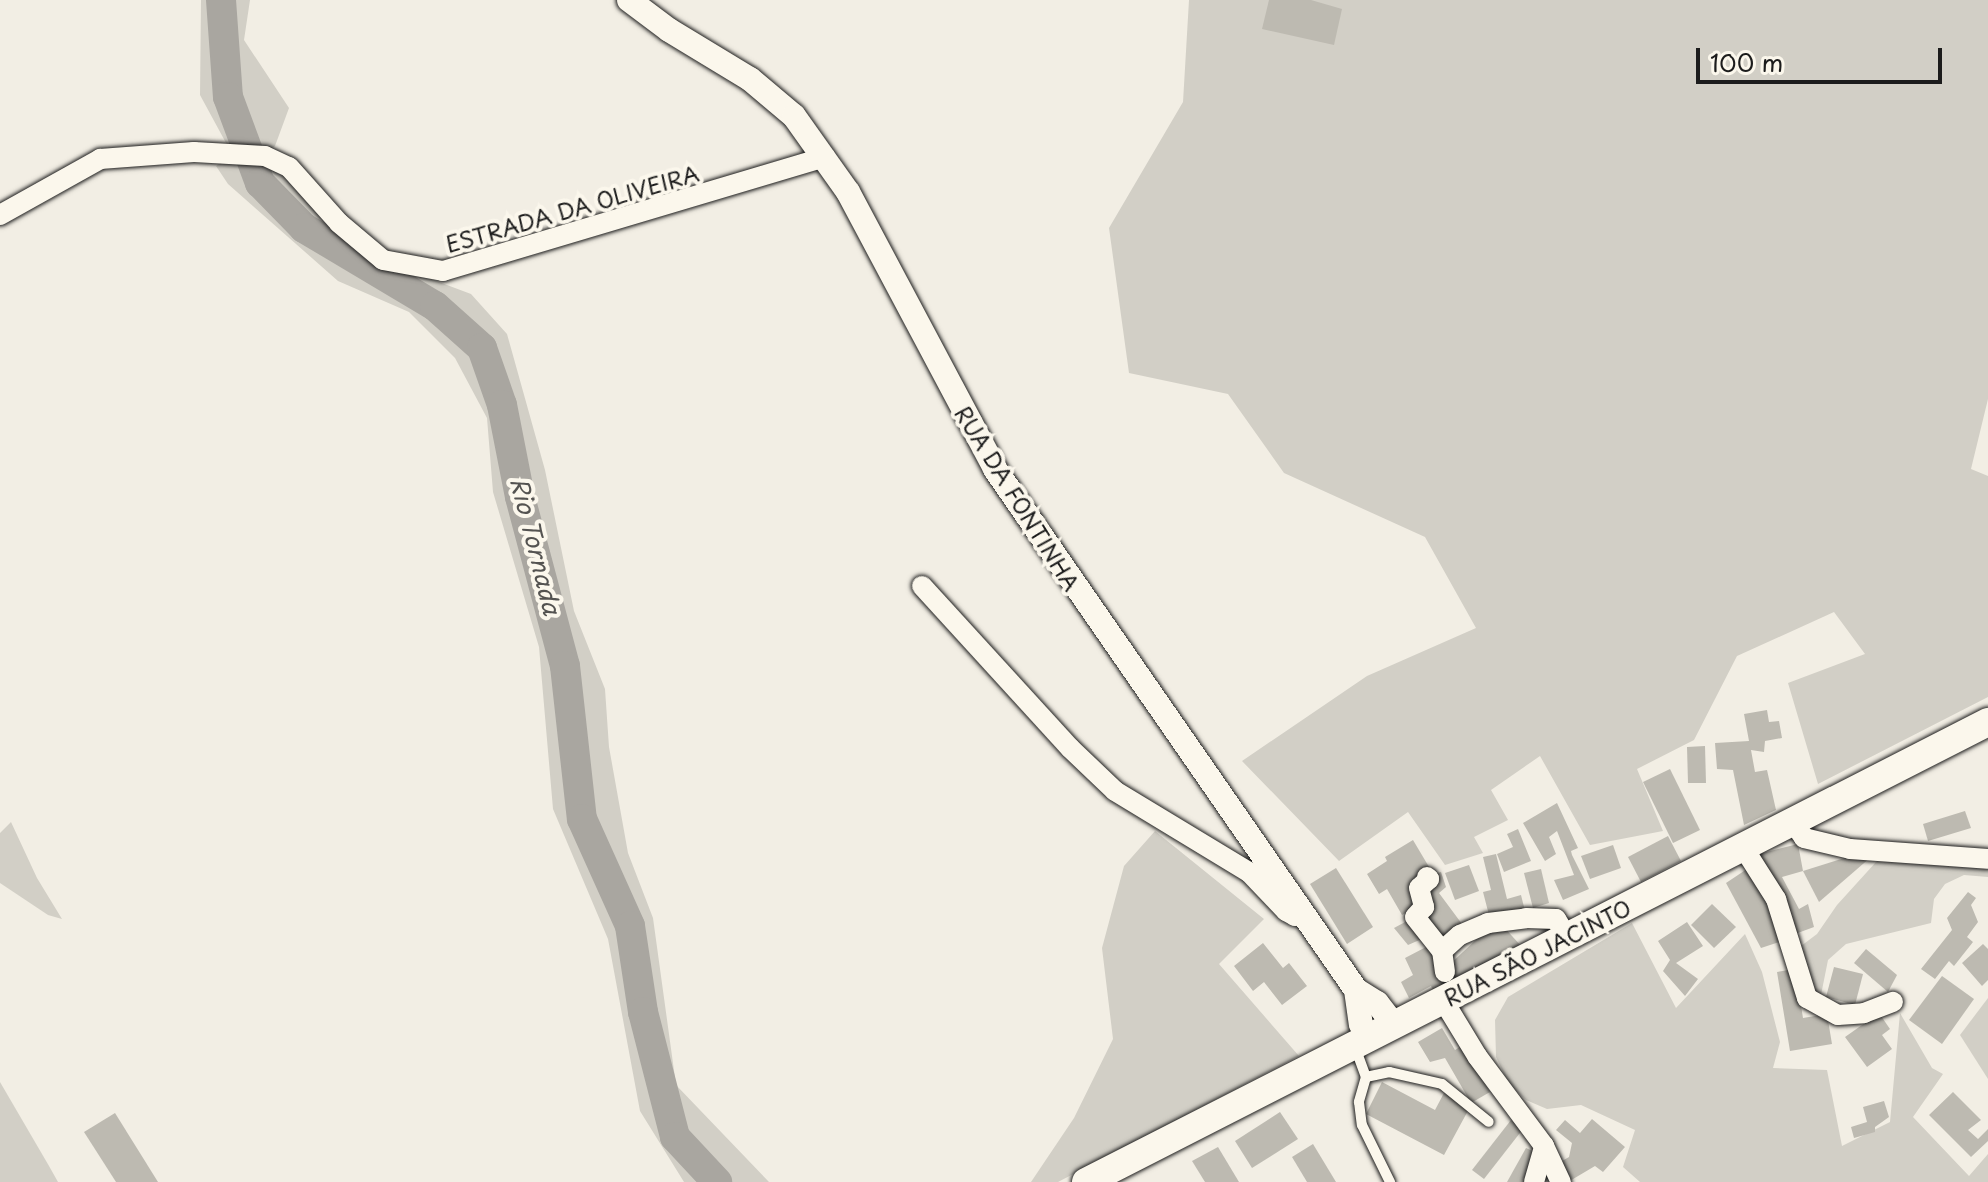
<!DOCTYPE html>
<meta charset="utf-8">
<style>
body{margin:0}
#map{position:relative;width:1988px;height:1182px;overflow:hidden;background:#f2eee4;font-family:"Playpen Sans",sans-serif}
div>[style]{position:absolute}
.green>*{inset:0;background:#d2cfc6}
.river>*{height:30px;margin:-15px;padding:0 15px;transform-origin:15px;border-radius:15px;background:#a9a6a0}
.building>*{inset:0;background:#bdbab1}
.roads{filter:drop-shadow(0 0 2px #1c1c1c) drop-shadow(0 0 2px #1c1c1c)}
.service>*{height:10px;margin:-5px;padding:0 5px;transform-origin:5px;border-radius:5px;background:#fbf7ec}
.minor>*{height:20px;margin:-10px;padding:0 10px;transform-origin:10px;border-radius:10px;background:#fbf7ec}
.tertiary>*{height:24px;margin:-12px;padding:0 12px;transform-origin:12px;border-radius:12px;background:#fbf7ec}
.secondary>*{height:28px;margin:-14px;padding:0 14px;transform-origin:14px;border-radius:14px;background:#fbf7ec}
span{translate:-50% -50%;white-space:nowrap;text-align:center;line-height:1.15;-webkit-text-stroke:8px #fbf7ec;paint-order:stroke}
.street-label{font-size:22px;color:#1c1c1c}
.water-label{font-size:24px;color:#545351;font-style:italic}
.scale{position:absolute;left:1696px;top:48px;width:246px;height:36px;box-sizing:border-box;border:4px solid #1c1c1c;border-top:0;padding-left:10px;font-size:24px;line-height:28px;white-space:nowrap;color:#1c1c1c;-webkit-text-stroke:6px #fbf7ec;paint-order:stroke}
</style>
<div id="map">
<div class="green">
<i style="clip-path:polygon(201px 0,250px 0,244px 40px,289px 108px,275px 146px,265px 155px,342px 225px,423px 276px,471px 294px,507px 334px,545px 470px,574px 611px,605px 689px,609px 747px,628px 853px,653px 918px,676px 1085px,769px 1182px,684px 1182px,640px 1111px,608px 939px,553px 809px,539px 647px,493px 492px,487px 418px,455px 358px,409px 312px,338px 281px,228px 184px,216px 166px,232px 154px,200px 95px)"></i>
<i style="clip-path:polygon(1189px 0,1988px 0,1988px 399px,1971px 469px,1988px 476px,1988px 697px,1818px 784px,1788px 683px,1865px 654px,1834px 612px,1737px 656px,1694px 740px,1637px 769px,1663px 831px,1590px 845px,1540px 756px,1491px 790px,1508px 820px,1474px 837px,1483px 853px,1445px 865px,1408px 812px,1339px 861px,1242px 761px,1367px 676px,1476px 628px,1425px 537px,1284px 473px,1228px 394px,1129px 373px,1109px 228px,1183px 102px)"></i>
<i style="clip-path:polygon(11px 822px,37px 878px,62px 919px,48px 915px,0 883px,0 833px)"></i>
<i style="clip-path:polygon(1155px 831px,1264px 919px,1219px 964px,1299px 1056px,1058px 1182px,1031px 1182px,1074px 1118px,1113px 1039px,1102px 948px,1124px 866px)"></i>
<i style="clip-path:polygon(1886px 851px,1988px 858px,1988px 877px,1964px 875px,1945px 884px,1934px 899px,1931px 923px,1846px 944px,1828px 960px,1819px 1005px,1793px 952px,1817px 934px,1837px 905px)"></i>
<i style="clip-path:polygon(1632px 923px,1676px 1008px,1745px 934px,1762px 972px,1780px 1042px,1773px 1068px,1827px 1070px,1842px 1146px,1890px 1122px,1900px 1013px,1932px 1068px,1943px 1074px,1913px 1117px,1969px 1176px,1988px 1154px,1988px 1182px,1640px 1182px,1623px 1167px,1635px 1130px,1581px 1105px,1547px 1109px,1526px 1100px,1509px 1084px,1496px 1057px,1495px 1020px,1508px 997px)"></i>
<i style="clip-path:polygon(1988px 998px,1988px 1079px,1960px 1035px)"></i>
<i style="clip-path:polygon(0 1082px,49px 1166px,58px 1182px,0 1182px)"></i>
</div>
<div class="river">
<i style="left:221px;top:0;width:97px;rotate:85.9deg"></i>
<i style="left:228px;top:97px;width:92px;rotate:69.6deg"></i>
<i style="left:260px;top:183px;width:63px;rotate:45.6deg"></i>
<i style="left:304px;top:228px;width:152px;rotate:30.8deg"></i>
<i style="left:435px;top:306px;width:63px;rotate:41.8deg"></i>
<i style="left:482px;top:348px;width:60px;rotate:70.7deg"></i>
<i style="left:502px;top:405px;width:94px;rotate:78.9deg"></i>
<i style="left:520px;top:497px;width:175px;rotate:75.1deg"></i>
<i style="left:565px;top:666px;width:154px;rotate:83.7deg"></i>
<i style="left:582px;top:819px;width:117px;rotate:65.8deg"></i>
<i style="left:630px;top:926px;width:87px;rotate:81.4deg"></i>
<i style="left:643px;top:1012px;width:129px;rotate:75.6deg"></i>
<i style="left:675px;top:1137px;width:62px;rotate:47deg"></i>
</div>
<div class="building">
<i style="clip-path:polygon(1269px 0,1311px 0,1342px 9px,1334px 45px,1262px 29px)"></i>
<i style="clip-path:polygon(1767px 710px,1769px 722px,1779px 721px,1782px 738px,1765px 741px,1764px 752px,1751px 750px,1755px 772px,1767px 770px,1776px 810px,1744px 825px,1733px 770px,1717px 769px,1715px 743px,1749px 741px,1744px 714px)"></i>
<i style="clip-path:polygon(1705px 746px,1706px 783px,1688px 783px,1687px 747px)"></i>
<i style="clip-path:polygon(1670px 769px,1700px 830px,1673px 843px,1643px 782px)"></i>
<i style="clip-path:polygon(1557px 803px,1578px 848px,1571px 851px,1572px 855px,1589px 889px,1563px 900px,1554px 880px,1574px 875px,1557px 831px,1549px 837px,1556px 854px,1545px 861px,1523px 823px)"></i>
<i style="clip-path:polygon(1965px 811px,1971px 828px,1928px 841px,1923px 824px)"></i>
<i style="clip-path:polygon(1518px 829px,1531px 861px,1504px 872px,1497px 854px,1513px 847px,1507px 834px)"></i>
<i style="clip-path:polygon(1668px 836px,1681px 861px,1641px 882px,1628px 857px)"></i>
<i style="clip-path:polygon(1413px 840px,1432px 872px,1422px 903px,1402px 915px,1387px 889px,1379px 894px,1367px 874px,1387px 861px,1385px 857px)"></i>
<i style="clip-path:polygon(1798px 844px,1803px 871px,1782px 877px,1799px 909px,1808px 904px,1814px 927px,1795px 934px,1755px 855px)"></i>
<i style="clip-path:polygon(1613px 845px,1621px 868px,1590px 879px,1581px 856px)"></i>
<i style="clip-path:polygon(1496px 854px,1507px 899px,1521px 895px,1525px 911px,1490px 919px,1483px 892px,1491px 890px,1483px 857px)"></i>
<i style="clip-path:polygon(1857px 854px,1871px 857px,1819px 902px,1803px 871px)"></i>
<i style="clip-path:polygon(1469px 865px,1479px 891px,1455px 900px,1445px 873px)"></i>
<i style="clip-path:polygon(1750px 867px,1785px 940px,1761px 948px,1726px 883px)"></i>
<i style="clip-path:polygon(1336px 868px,1373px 927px,1347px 944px,1310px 884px)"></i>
<i style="clip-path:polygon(1541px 869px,1549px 903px,1533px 908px,1524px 873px)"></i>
<i style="clip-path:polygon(1441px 872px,1446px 887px,1439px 893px,1462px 924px,1443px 939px,1426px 920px,1431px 913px,1421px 893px,1433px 874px)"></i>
<i style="clip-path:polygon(1968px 892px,1976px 898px,1971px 905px,1978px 922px,1967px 937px,1973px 942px,1954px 966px,1949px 961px,1935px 979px,1921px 969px,1952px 930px,1947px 918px)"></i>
<i style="clip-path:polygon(1712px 904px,1736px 927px,1714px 948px,1691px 925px)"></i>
<i style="clip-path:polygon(1407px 921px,1424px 938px,1408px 945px,1394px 928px)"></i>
<i style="clip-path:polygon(1687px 922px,1703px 946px,1676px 963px,1698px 979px,1685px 996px,1663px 971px,1670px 960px,1658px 941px)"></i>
<i style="clip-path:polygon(1501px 924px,1523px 948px,1455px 983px,1447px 967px,1480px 936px)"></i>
<i style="clip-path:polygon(1263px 943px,1283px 968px,1289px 963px,1307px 986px,1282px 1005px,1264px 982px,1253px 991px,1234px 966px)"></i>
<i style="clip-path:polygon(1983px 944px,1988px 949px,1988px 980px,1982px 986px,1962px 963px)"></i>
<i style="clip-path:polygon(1428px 946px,1450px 987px,1435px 995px,1431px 986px,1409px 998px,1401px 982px,1413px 975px,1405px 958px)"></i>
<i style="clip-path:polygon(1866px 949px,1897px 975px,1888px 992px,1854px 963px)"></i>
<i style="clip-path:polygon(1834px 967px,1863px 974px,1855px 1005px,1826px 997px)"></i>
<i style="clip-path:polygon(1795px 969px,1803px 1018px,1827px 1014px,1832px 1044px,1790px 1051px,1777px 972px)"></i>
<i style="clip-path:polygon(1942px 976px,1974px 999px,1942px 1044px,1909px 1020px)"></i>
<i style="clip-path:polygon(1879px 1013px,1890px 1029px,1882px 1035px,1892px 1049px,1867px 1067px,1845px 1037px)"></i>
<i style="clip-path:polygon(1442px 1028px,1455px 1050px,1463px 1045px,1490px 1092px,1471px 1103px,1445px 1058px,1430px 1062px,1418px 1042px)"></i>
<i style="clip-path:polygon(1382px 1082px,1435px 1110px,1444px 1093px,1470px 1107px,1444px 1155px,1366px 1114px)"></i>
<i style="clip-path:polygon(1953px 1092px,1981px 1120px,1968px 1130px,1978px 1139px,1988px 1129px,1988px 1141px,1971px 1157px,1929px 1115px)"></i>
<i style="clip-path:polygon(1884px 1101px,1889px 1117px,1875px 1127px,1875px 1132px,1854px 1138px,1851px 1127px,1867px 1122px,1863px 1107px)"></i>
<i style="clip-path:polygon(1280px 1112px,1298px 1139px,1252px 1168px,1235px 1141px)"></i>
<i style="clip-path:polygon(115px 1113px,158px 1182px,116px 1182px,84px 1132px)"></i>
<i style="clip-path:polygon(1592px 1119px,1625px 1147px,1603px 1172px,1595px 1166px,1568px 1182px,1557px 1164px,1569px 1157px,1572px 1143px,1556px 1130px,1565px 1120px,1580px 1133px)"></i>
<i style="clip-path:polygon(1511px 1120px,1523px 1129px,1484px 1179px,1472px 1170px)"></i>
<i style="clip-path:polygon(1313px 1144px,1336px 1182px,1307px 1182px,1292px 1157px)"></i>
<i style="clip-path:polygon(1218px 1147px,1239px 1182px,1205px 1182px,1192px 1161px)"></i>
<i style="clip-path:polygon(1526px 1148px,1537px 1153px,1524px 1182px,1507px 1182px)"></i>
</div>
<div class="roads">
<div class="service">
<i style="left:1355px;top:1047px;width:32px;rotate:70deg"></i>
<i style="left:1366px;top:1077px;width:26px;rotate:106deg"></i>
<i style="left:1359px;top:1102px;width:23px;rotate:83deg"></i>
<i style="left:1362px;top:1125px;width:64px;rotate:63.8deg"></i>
<i style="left:1366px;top:1077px;width:24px;rotate:-12deg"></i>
<i style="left:1389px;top:1072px;width:54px;rotate:12.8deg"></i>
<i style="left:1442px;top:1084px;width:60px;rotate:39deg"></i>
</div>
<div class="minor">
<i style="left:0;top:215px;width:115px;rotate:-29.2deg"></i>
<i style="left:100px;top:159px;width:94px;rotate:-4.3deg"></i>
<i style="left:194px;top:152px;width:71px;rotate:3.2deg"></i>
<i style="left:265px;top:156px;width:26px;rotate:25deg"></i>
<i style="left:289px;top:167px;width:75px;rotate:48.2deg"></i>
<i style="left:339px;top:223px;width:57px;rotate:40.1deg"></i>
<i style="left:383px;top:260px;width:61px;rotate:10.4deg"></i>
<i style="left:443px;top:271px;width:399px;rotate:-16.6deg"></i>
<i style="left:922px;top:586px;width:219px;rotate:47.6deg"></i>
<i style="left:1070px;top:748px;width:62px;rotate:43.7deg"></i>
<i style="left:1115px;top:791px;width:157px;rotate:31.2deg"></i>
<i style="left:1249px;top:872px;width:54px;rotate:46.5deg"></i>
<i style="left:1286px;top:911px;width:10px;rotate:29deg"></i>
<i style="left:1295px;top:916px;width:10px;rotate:-11deg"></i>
<i style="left:1793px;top:822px;width:19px;rotate:55deg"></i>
<i style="left:1804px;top:838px;width:47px;rotate:13.4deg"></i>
<i style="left:1850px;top:849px;width:138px;rotate:4.1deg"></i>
<i style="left:1743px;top:847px;width:62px;rotate:57.6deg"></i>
<i style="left:1776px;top:899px;width:104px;rotate:72.6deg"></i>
<i style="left:1807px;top:998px;width:35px;rotate:29deg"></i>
<i style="left:1838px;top:1015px;width:26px;rotate:-4deg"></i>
<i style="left:1864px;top:1013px;width:31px;rotate:-21deg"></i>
<i style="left:1427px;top:877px;width:3px;rotate:45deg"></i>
<i style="left:1429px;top:879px;width:13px;rotate:138deg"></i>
<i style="left:1419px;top:888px;width:20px;rotate:75deg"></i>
<i style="left:1424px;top:907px;width:13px;rotate:132deg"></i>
<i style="left:1415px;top:917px;width:43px;rotate:51.5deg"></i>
<i style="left:1445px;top:972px;width:21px;rotate:-98deg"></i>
<i style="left:1442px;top:951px;width:24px;rotate:-42deg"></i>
<i style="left:1460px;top:935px;width:30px;rotate:-23deg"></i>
<i style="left:1488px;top:923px;width:38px;rotate:-7deg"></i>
<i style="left:1526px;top:918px;width:30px;rotate:2deg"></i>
<i style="left:1556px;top:919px;width:21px;rotate:59deg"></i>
<i style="left:1443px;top:1000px;width:66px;rotate:58.7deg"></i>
<i style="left:1477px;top:1056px;width:112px;rotate:53.3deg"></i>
<i style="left:1544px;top:1146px;width:40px;rotate:65deg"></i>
<i style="left:1534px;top:1182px;width:37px;rotate:-74deg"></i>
</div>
<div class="tertiary">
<i style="left:629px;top:0;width:50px;rotate:36.9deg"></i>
<i style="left:669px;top:30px;width:95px;rotate:31.2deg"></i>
<i style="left:750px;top:79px;width:57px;rotate:40.1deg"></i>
<i style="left:794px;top:116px;width:93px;rotate:54.6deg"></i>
<i style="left:848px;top:192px;width:314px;rotate:62deg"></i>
<i style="left:995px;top:469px;width:634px;rotate:55.28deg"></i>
<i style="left:1356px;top:990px;width:25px;rotate:32deg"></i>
<i style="left:1377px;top:1003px;width:28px;rotate:52deg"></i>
<i style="left:1356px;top:990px;width:34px;rotate:82deg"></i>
<i style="left:1361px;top:1024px;width:15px;rotate:67deg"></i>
</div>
<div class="secondary">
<i style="left:1086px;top:1182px;width:1013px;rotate:-27.02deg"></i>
</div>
</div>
<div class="street-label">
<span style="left:572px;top:208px;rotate:-16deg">ESTRADA DA OLIVEIRA</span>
<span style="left:1018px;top:498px;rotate:58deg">RUA DA FONTINHA</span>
<span style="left:1537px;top:952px;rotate:-27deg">RUA SÃO JACINTO</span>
</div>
<div class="water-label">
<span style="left:536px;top:546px;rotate:76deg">Rio Tornada</span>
</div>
<div class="scale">100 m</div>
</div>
